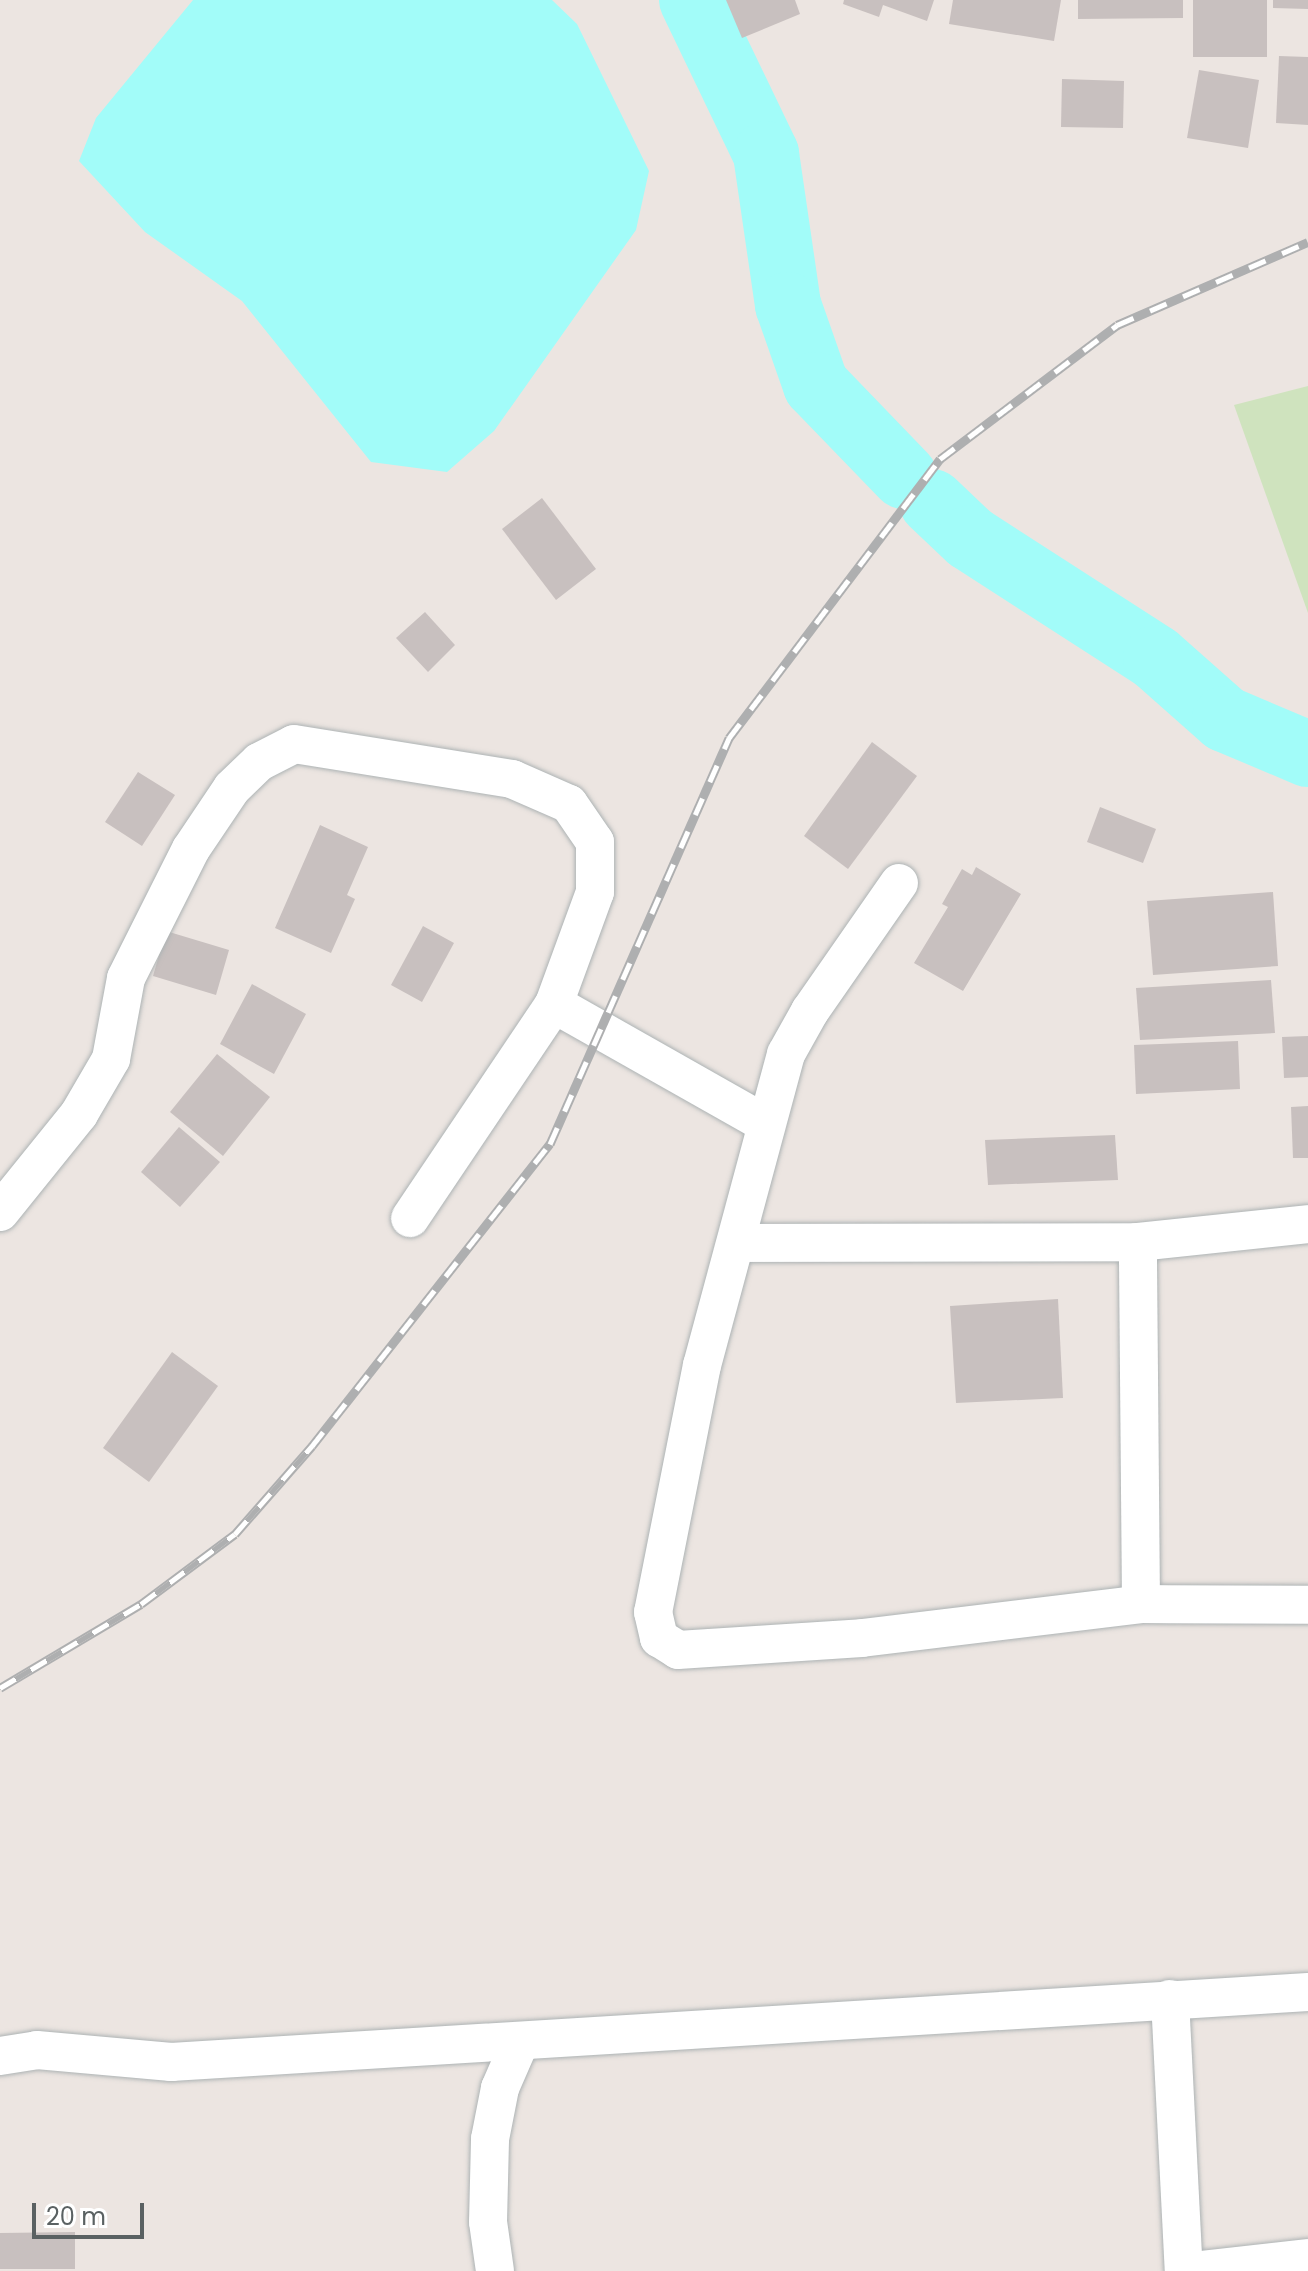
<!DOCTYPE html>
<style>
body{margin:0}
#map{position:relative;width:1308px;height:2271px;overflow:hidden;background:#ece5e1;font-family:Poppins,sans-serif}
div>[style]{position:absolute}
.green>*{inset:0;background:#cfe3be}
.water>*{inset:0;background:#a2fcf9}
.river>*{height:66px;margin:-33px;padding:0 33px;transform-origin:33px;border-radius:33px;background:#a2fcf9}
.building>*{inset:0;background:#c8c0bf}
.roads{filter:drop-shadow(0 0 2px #adb3b4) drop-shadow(0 0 2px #adb3b4)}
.minor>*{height:38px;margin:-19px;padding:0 19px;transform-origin:19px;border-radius:19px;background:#fff}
.rail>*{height:9px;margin-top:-4.5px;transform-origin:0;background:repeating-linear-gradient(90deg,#fff 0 18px,#aeafb0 0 36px);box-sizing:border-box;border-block:2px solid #aeafb0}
span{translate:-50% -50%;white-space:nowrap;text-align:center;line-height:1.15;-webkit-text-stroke:7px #fff;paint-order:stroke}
.scale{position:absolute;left:32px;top:2203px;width:112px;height:36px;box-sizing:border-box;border:4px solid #5a6162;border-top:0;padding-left:10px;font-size:24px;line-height:28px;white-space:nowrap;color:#5a6162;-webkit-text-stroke:6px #fff;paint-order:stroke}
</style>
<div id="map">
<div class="green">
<i style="clip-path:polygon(1308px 386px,1308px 613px,1234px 405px)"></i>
</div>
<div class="water">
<i style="clip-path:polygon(193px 0,552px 0,577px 24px,649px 171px,636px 230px,494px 431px,447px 472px,371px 462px,242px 301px,145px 232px,79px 161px,96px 118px)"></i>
</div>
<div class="river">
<i style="left:692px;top:0;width:171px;rotate:64.3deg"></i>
<i style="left:766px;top:154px;width:153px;rotate:81.7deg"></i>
<i style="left:788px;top:305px;width:85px;rotate:70.7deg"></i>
<i style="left:816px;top:385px;width:127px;rotate:46deg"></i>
<i style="left:932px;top:502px;width:52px;rotate:43.5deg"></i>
<i style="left:970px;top:538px;width:221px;rotate:32.8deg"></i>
<i style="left:1156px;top:658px;width:92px;rotate:41.5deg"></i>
<i style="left:1225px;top:719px;width:90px;rotate:22.9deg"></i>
</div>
<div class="building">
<i style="clip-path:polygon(726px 0,795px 0,800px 14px,742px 38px)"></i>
<i style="clip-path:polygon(844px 0,934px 0,927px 21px,883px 5px,879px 17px,843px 4px)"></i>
<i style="clip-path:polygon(953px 0,1061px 0,1054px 41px,949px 24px)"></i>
<i style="clip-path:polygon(1078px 0,1183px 0,1183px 18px,1078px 19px)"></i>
<i style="clip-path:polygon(1193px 0,1267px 0,1267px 57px,1193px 57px)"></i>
<i style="clip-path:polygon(1273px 0,1308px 0,1308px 9px,1273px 8px)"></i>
<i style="clip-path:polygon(1279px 56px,1308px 57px,1308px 125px,1276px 123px)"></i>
<i style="clip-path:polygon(1199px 70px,1259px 80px,1248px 148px,1187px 138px)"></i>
<i style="clip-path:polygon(1062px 79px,1124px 81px,1123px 128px,1061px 127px)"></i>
<i style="clip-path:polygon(542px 498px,596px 569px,556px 600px,502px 529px)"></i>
<i style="clip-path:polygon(425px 612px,455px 645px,428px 672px,396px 638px)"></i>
<i style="clip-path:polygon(872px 742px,917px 776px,848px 869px,804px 836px)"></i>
<i style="clip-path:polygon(138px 772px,175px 795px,142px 846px,105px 822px)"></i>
<i style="clip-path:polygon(1100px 807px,1156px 829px,1143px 863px,1087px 842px)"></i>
<i style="clip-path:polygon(320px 825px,368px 847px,347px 895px,355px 899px,331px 953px,275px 928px)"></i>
<i style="clip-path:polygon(976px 867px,1021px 894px,963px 991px,914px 963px,948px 907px,942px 904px,962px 869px,972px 875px)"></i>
<i style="clip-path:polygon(1273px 892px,1278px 966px,1153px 975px,1147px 901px)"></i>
<i style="clip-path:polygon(423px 926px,454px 943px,422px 1002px,391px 985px)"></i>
<i style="clip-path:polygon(166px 931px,229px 950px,216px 995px,153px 976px)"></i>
<i style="clip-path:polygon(1271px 980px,1275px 1033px,1140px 1040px,1136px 988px)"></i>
<i style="clip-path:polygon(252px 984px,306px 1014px,274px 1074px,220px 1044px)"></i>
<i style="clip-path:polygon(1308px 1036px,1308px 1077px,1284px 1078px,1282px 1037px)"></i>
<i style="clip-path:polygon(1238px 1041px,1240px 1089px,1136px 1094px,1134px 1045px)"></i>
<i style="clip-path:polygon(217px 1054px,270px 1097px,223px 1156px,170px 1112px)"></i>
<i style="clip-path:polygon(1308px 1106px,1308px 1158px,1293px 1158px,1291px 1107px)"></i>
<i style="clip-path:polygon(179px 1127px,220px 1162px,180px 1207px,141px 1172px)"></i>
<i style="clip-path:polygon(1115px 1135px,1118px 1180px,988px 1185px,985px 1140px)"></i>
<i style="clip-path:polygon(1058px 1299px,1063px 1398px,956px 1403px,950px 1306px)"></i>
<i style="clip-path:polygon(172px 1352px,218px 1386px,149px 1482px,103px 1448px)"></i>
<i style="clip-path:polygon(75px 2232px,75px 2269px,0 2269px,0 2233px)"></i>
</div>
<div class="roads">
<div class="minor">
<i style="left:899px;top:883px;width:156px;rotate:124.8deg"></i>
<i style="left:810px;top:1011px;width:49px;rotate:119.2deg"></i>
<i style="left:786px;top:1054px;width:322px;rotate:105.1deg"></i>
<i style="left:702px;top:1365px;width:252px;rotate:101.2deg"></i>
<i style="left:653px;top:1612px;width:27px;rotate:77deg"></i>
<i style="left:659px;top:1638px;width:22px;rotate:32deg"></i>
<i style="left:678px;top:1650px;width:184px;rotate:-3.7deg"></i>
<i style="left:862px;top:1638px;width:281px;rotate:-6.9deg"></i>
<i style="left:1141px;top:1604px;width:167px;rotate:0.3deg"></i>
<i style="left:554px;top:1004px;width:241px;rotate:29.5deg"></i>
<i style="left:0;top:1212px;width:126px;rotate:-51.1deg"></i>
<i style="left:79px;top:1114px;width:64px;rotate:-59.8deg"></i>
<i style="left:111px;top:1059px;width:82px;rotate:-79.5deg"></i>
<i style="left:126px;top:978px;width:144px;rotate:-63.3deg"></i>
<i style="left:191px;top:849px;width:73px;rotate:-56.1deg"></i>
<i style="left:232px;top:788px;width:37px;rotate:-44deg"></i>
<i style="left:259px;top:762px;width:39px;rotate:-27deg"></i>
<i style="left:294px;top:744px;width:221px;rotate:9.1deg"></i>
<i style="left:512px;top:779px;width:62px;rotate:23.7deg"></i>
<i style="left:569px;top:804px;width:46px;rotate:55.6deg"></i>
<i style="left:595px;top:842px;width:50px;rotate:90deg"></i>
<i style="left:595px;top:892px;width:119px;rotate:110.1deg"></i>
<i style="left:554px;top:1004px;width:258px;rotate:123.9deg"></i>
<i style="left:736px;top:1243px;width:402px;rotate:-0.1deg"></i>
<i style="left:1141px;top:1604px;width:362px;rotate:-90.5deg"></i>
<i style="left:1138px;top:1242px;width:171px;rotate:-6deg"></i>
<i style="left:1170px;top:1999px;width:272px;rotate:87.1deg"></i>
<i style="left:0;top:2056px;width:37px;rotate:-9deg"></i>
<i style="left:37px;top:2050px;width:135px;rotate:5.1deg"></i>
<i style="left:171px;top:2062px;width:1139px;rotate:-3.52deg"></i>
<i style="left:495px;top:2271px;width:49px;rotate:-98.1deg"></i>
<i style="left:488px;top:2222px;width:83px;rotate:-88.6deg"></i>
<i style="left:490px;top:2139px;width:52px;rotate:-78.9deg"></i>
<i style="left:500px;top:2088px;width:50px;rotate:-66.5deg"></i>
<i style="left:1192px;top:2271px;width:117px;rotate:-6.4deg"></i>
</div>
</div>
<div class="rail">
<i style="left:0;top:1688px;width:164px;rotate:-30.8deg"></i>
<i style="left:141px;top:1604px;width:117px;rotate:-36.7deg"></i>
<i style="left:235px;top:1534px;width:117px;rotate:-48.8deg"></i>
<i style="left:312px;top:1446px;width:385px;rotate:-51.8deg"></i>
<i style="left:550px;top:1144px;width:444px;rotate:-66.2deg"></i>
<i style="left:729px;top:738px;width:350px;rotate:-52.9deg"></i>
<i style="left:940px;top:459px;width:222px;rotate:-37.1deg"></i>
<i style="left:1117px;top:325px;width:208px;rotate:-23.5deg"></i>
</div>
<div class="scale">20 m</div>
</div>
